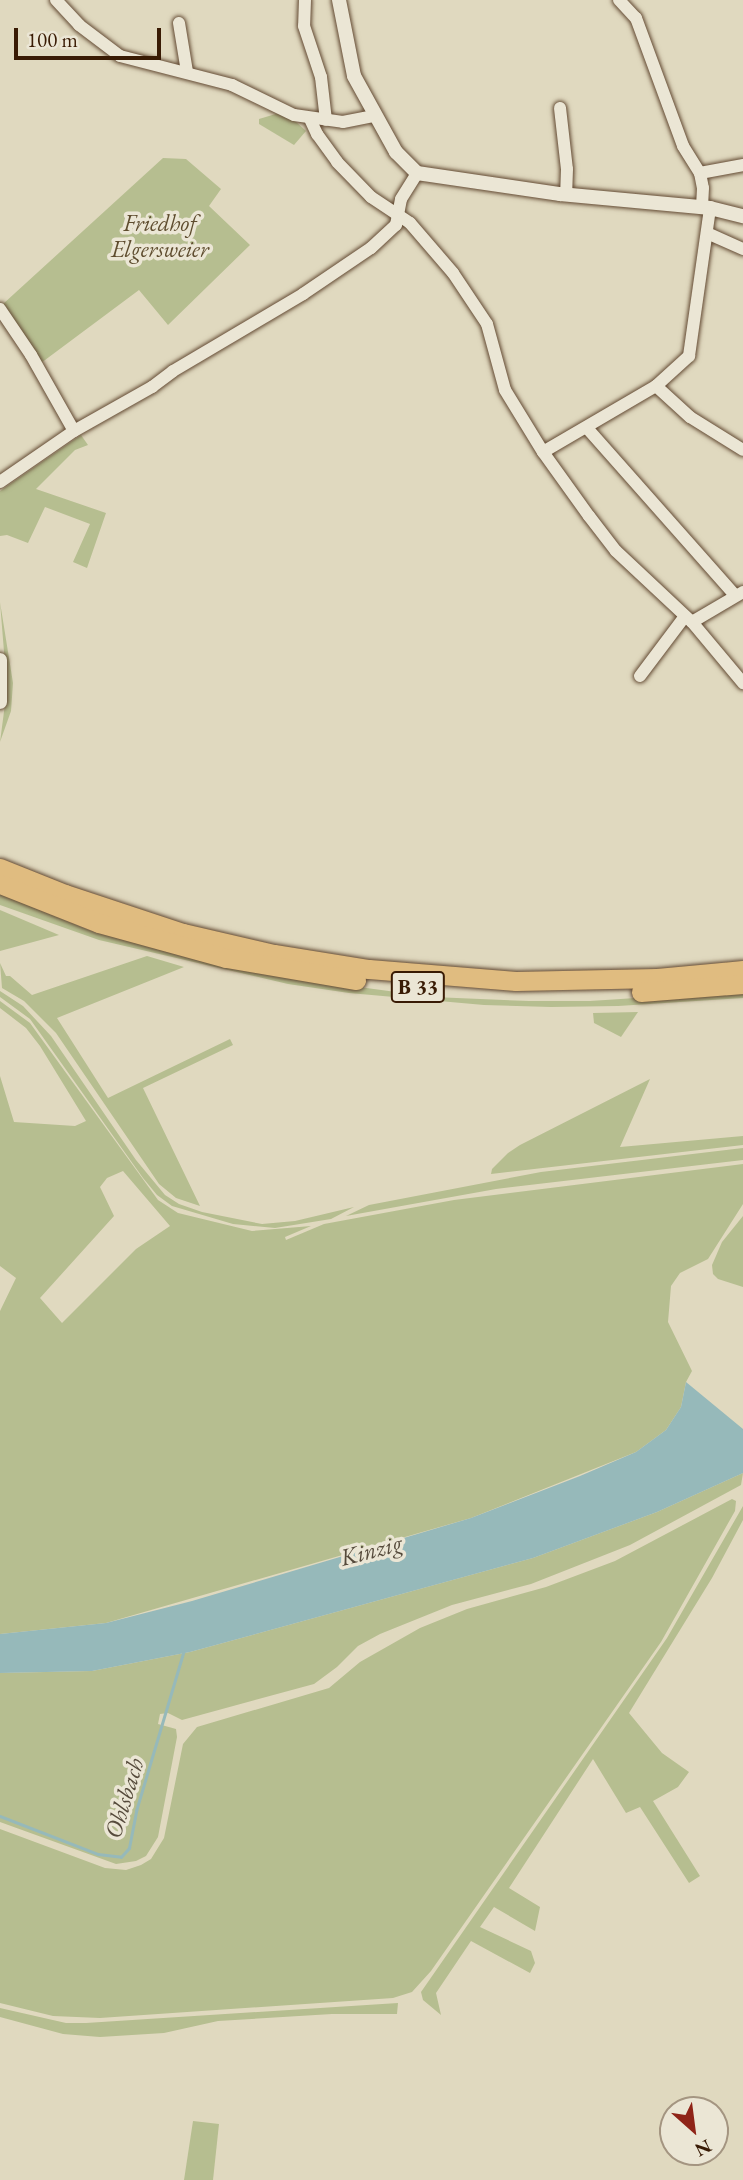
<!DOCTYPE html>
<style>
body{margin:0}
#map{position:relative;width:743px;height:2180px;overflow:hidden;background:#e0d9bf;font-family:"EB Garamond",serif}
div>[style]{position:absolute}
.green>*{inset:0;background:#b6be90}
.water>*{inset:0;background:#96b9ba}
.stream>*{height:2.5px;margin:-1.25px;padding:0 1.25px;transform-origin:1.25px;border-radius:1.25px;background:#96b9ba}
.roads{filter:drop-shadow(0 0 2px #634a33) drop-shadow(0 0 2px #634a33)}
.minor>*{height:12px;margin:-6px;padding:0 6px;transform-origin:6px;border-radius:6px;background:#ebe6d5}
.tertiary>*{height:14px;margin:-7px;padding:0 7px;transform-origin:7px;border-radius:7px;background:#ebe6d5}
.trunk>*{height:19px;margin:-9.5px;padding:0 9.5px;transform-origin:9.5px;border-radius:9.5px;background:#e0bc80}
span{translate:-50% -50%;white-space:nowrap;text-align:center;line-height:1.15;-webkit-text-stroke:7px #ebe6d5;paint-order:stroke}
.shield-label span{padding:2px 5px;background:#ebe6d5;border:2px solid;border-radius:5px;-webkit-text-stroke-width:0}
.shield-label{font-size:21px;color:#391b04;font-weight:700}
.park-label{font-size:23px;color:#5e4c2e;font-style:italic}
.water-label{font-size:24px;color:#554a3b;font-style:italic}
.north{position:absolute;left:659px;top:2096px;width:70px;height:70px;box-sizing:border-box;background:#ebe6d5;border:2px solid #a49581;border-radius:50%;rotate:152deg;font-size:19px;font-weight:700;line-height:28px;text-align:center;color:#391b04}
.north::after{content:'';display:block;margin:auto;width:24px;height:32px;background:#8f2418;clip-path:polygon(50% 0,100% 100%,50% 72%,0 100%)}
.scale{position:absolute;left:14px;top:28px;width:147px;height:32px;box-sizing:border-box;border:4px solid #391b04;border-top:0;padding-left:9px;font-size:21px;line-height:24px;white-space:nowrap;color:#391b04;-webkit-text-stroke:5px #ebe6d5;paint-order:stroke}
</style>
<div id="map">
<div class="green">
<i style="clip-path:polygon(279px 113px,294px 120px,306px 131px,294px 145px,259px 124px,259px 119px)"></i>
<i style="clip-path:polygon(163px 158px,186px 159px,221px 189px,209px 206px,250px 245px,168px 325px,139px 290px,41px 363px,3px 304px)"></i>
<i style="clip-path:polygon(81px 435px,88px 445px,75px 450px,36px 489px,106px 513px,87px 568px,73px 562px,90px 524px,45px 507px,28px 543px,7px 535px,0 536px,0 491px)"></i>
<i style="clip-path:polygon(0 602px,13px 683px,11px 711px,0 742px,7px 689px)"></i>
<i style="clip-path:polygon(0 894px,96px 933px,322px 982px,433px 997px,529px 1001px,590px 1001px,743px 991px,743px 998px,618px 1006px,551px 1007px,484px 1005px,349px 993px,288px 984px,99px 940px,0 905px)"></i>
<i style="clip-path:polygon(0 910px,59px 935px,0 951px)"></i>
<i style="clip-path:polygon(147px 956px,184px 967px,57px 1018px,108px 1098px,230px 1039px,233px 1045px,143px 1088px,200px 1206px,176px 1198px,159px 1184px,56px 1033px,24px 1001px,2px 988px,0 963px,6px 976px,10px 976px,32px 995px)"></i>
<i style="clip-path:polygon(0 991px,23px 1006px,51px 1036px,136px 1160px,165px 1195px,179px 1204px,202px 1212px,262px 1224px,295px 1221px,354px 1207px,331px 1219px,275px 1228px,233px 1224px,172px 1206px,157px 1195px,143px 1178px,30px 1019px,0 997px)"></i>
<i style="clip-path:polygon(evenodd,0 1001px,30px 1023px,158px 1200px,178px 1213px,252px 1231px,311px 1226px,285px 1237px,286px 1240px,324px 1224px,454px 1200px,743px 1164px,743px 1204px,708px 1259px,680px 1273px,671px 1286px,668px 1322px,692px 1371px,686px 1382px,681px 1407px,666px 1430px,636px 1452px,471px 1518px,106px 1623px,0 1634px,0 1311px,16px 1278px,0 1266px,0 1076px,14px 1122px,75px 1126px,86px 1121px,40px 1046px,26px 1028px,0 1008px,0 1001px,123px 1171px,170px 1226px,136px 1249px,62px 1323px,40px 1298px,114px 1216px,100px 1187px,107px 1178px,123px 1171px)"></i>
<i style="clip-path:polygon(638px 1012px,621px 1037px,594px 1023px,593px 1013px)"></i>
<i style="clip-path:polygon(650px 1079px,620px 1147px,743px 1136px,743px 1145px,491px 1174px,492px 1169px,508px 1153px,520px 1145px)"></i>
<i style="clip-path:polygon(743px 1148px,743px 1160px,496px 1189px,346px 1216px,369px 1205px,541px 1172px)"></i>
<i style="clip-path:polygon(743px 1216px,743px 1287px,718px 1279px,713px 1274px,712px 1265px,722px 1242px)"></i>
<i style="clip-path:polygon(743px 1473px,741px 1485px,630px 1545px,531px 1584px,452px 1605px,380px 1634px,358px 1646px,337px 1667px,314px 1684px,182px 1720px,168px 1713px,160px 1714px,158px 1724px,176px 1729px,177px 1737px,158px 1837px,146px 1856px,136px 1861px,116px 1864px,0 1822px,0 1673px,92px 1671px,190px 1652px,533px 1558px,657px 1512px)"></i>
<i style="clip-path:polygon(732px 1499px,736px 1501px,735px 1511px,661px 1642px,431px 1971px,412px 1992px,393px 1998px,100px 2018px,53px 2016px,0 2003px,0 1829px,105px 1868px,126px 1870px,141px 1865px,151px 1859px,164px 1838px,183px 1744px,197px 1727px,329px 1688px,360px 1662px,420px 1628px,467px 1609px,546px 1587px,615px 1561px)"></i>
<i style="clip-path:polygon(743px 1506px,743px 1520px,712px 1578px,629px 1713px,662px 1753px,689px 1772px,678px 1787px,653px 1801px,700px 1876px,689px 1883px,640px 1807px,626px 1813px,593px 1759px,509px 1888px,540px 1907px,535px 1931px,494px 1907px,480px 1927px,531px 1951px,535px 1963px,530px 1973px,471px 1941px,436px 1993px,441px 2015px,423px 2000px,421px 1992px,667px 1638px)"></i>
<i style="clip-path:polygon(398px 2003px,397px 2014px,332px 2014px,218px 2021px,164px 2033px,100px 2037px,63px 2034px,0 2017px,0 2008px,66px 2023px,86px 2023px)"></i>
<i style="clip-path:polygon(193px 2121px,219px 2124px,213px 2180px,184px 2180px)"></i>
</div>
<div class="water">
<i style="clip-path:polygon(686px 1382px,743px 1429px,743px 1473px,657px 1512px,533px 1558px,190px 1652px,92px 1671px,0 1673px,0 1634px,106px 1623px,192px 1601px,471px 1518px,580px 1476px,636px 1452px,666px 1430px,681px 1407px)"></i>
</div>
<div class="stream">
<i style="left:0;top:1816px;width:105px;rotate:21.2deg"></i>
<i style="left:98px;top:1854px;width:23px;rotate:7deg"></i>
<i style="left:121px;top:1857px;width:12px;rotate:-48deg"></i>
<i style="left:129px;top:1848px;width:38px;rotate:-79deg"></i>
<i style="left:136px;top:1811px;width:165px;rotate:-73.4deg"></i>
</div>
<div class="roads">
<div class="minor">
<i style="left:56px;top:0;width:34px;rotate:47deg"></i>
<i style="left:79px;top:25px;width:51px;rotate:37.1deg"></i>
<i style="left:120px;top:56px;width:116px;rotate:14.5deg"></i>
<i style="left:232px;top:85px;width:69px;rotate:25.8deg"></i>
<i style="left:294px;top:115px;width:49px;rotate:8.1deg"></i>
<i style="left:343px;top:122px;width:33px;rotate:-11deg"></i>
<i style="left:305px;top:0;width:26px;rotate:92deg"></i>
<i style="left:304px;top:26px;width:54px;rotate:71.6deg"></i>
<i style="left:321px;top:77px;width:43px;rotate:83.4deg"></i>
<i style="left:619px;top:0;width:25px;rotate:47deg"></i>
<i style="left:636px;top:18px;width:136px;rotate:69.8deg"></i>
<i style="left:683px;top:146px;width:32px;rotate:58deg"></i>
<i style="left:700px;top:173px;width:15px;rotate:79deg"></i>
<i style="left:703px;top:188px;width:19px;rotate:93deg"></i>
<i style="left:179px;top:23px;width:50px;rotate:80.7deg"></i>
<i style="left:560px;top:108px;width:61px;rotate:83.5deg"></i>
<i style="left:567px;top:169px;width:25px;rotate:92deg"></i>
<i style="left:310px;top:119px;width:17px;rotate:65deg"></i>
<i style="left:317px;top:134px;width:34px;rotate:54deg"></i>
<i style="left:337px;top:162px;width:49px;rotate:45.8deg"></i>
<i style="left:371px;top:197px;width:47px;rotate:33.7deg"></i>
<i style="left:410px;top:223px;width:66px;rotate:49.3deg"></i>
<i style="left:453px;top:273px;width:61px;rotate:56.3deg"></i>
<i style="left:487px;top:324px;width:68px;rotate:74.7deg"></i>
<i style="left:505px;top:390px;width:73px;rotate:58.5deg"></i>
<i style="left:543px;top:452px;width:79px;rotate:54.3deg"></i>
<i style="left:589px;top:516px;width:44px;rotate:52.4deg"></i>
<i style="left:616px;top:551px;width:104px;rotate:43.1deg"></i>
<i style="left:692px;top:622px;width:80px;rotate:50.1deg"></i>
<i style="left:700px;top:173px;width:44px;rotate:-10.5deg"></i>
<i style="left:707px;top:233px;width:39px;rotate:24deg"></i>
<i style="left:0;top:309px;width:55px;rotate:56deg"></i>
<i style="left:31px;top:355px;width:87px;rotate:60.5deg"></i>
<i style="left:656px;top:386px;width:46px;rotate:42.4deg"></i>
<i style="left:690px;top:417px;width:62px;rotate:31.9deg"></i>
<i style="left:587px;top:428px;width:223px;rotate:48.5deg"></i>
<i style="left:543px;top:452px;width:131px;rotate:-30.3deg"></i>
<i style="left:656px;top:386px;width:45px;rotate:-42.3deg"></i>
<i style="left:689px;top:356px;width:149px;rotate:-81.9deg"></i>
<i style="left:0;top:482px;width:90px;rotate:-34.6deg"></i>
<i style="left:74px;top:431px;width:90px;rotate:-29.4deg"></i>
<i style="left:152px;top:387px;width:26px;rotate:-37deg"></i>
<i style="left:173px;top:371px;width:151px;rotate:-30.6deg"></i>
<i style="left:303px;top:294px;width:82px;rotate:-34.1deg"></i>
<i style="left:371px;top:248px;width:34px;rotate:-43deg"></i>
<i style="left:396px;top:225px;width:26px;rotate:-79deg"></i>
<i style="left:401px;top:199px;width:31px;rotate:-58deg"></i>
<i style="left:692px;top:622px;width:59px;rotate:-30.5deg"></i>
<i style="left:640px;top:676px;width:75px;rotate:-53.1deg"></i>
</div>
<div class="tertiary">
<i style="left:339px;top:0;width:77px;rotate:78.8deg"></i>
<i style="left:354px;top:76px;width:87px;rotate:61.1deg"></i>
<i style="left:396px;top:152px;width:30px;rotate:45deg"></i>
<i style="left:417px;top:173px;width:145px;rotate:8.4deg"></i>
<i style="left:560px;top:194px;width:151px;rotate:5.3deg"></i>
<i style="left:710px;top:208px;width:34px;rotate:14deg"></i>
<i style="left:0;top:660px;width:42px;rotate:90deg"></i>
</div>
<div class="trunk">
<i style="left:0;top:868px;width:70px;rotate:21.8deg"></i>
<i style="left:65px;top:894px;width:124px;rotate:18.3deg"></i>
<i style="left:183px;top:933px;width:93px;rotate:13deg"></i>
<i style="left:274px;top:954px;width:96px;rotate:9deg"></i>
<i style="left:369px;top:969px;width:147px;rotate:4.7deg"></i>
<i style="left:516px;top:981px;width:141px;rotate:-1.2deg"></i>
<i style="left:657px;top:978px;width:86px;rotate:-5.3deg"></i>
<i style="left:0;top:884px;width:106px;rotate:21.5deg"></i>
<i style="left:99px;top:923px;width:132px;rotate:15.4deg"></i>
<i style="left:226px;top:958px;width:132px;rotate:9.6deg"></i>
<i style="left:641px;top:992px;width:102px;rotate:-4.5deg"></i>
</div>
</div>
<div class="shield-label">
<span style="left:418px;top:987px">B 33</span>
</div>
<div class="park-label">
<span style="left:160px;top:236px">Friedhof<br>Elgersweier</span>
</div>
<div class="water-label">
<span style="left:371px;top:1550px;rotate:-15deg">Kinzig</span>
<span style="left:124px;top:1798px;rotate:-73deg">Ohlsbach</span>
</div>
<div class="north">N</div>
<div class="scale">100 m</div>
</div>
